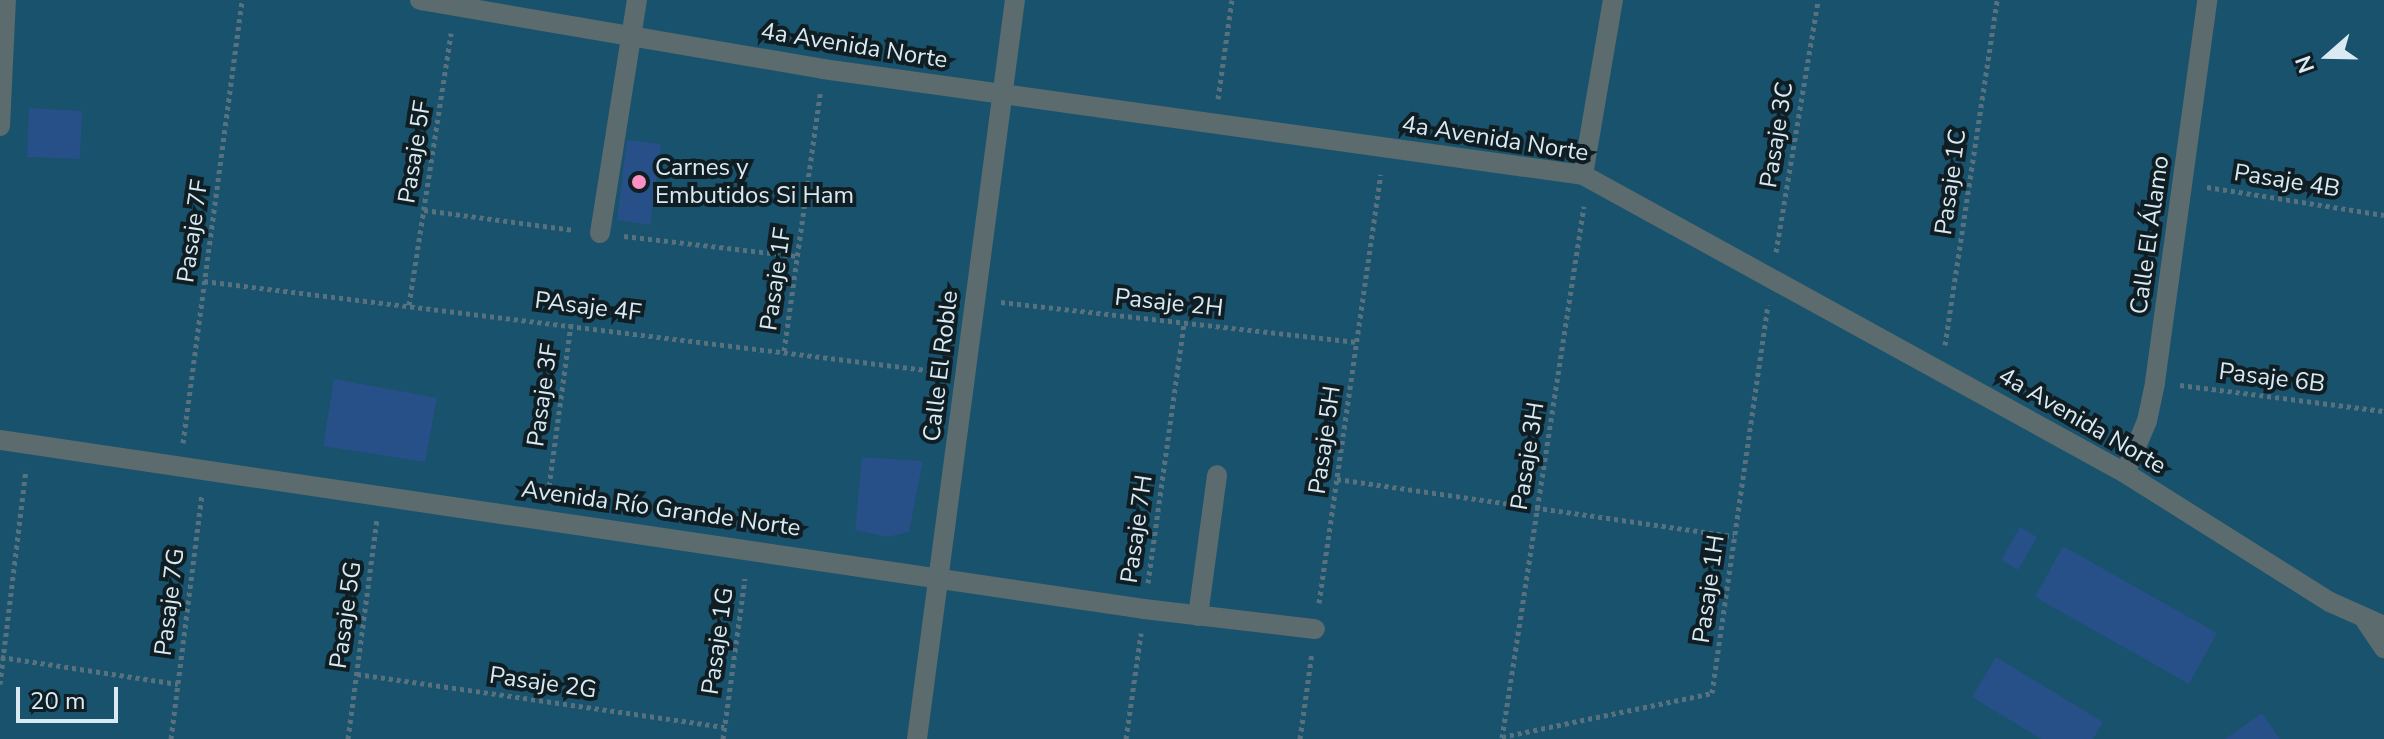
<!DOCTYPE html>
<meta charset="utf-8">
<style>
body{margin:0}
#map{position:relative;width:2384px;height:739px;overflow:hidden;background:#193746;font-family:"Nunito Sans",sans-serif}
div>[style]{position:absolute}
.green>*{inset:0;background:#18526d}
.building>*{inset:0;background:#265087}
.path>*{height:5px;margin-top:-2.5px;transform-origin:0;background:repeating-linear-gradient(90deg,#57717e 0 4px,transparent 0 8px)}
.street>*{height:20px;margin:-10px;padding:0 10px;transform-origin:10px;border-radius:10px;background:#5b6b6e}
.dots>*{width:22px;height:22px;translate:-50% -50%;box-sizing:border-box;border:4px solid #101d23;border-radius:50%}
span{translate:-50% -50%;white-space:nowrap;text-align:center;line-height:1.15;-webkit-text-stroke:8px #101d23;paint-order:stroke}
.street-label{font-size:24px;color:#d9eaf3}
.poi-label{font-size:24px;color:#d9eaf3}
.left{translate:0 -50%;text-align:left}
.north{position:absolute;left:2288px;top:16px;width:80px;height:80px;-webkit-text-stroke:6px #101d23;paint-order:stroke;rotate:250deg;font-size:22px;font-weight:700;line-height:32px;text-align:center;color:#d9eaf3}
.north::after{content:'';display:block;margin:auto;width:28px;height:36px;background:#d9eaf3;clip-path:polygon(50% 0,100% 100%,50% 72%,0 100%)}
.scale{position:absolute;left:16px;top:687px;width:102px;height:36px;box-sizing:border-box;border:4px solid #d9eaf3;border-top:0;padding-left:10px;font-size:24px;line-height:28px;white-space:nowrap;color:#d9eaf3;-webkit-text-stroke:6px #101d23;paint-order:stroke}
</style>
<div id="map">
<div class="green">
<i style="clip-path:polygon(0 0,2384px 0,2384px 739px,0 739px)"></i>
</div>
<div class="building">
<i style="clip-path:polygon(29px 108px,82px 111px,80px 159px,27px 157px)"></i>
<i style="clip-path:polygon(627px 140px,661px 144px,650px 225px,617px 220px)"></i>
<i style="clip-path:polygon(334px 379px,437px 398px,425px 462px,323px 446px)"></i>
<i style="clip-path:polygon(862px 457px,923px 461px,909px 532px,888px 537px,855px 530px)"></i>
<i style="clip-path:polygon(2020px 527px,2037px 537px,2018px 570px,2001px 560px)"></i>
<i style="clip-path:polygon(2063px 546px,2217px 633px,2189px 684px,2035px 597px)"></i>
<i style="clip-path:polygon(1996px 657px,2103px 722px,2093px 739px,2041px 739px,1972px 697px)"></i>
<i style="clip-path:polygon(2262px 713px,2280px 739px,2225px 739px)"></i>
</div>
<div class="path">
<i style="left:1218px;top:99px;width:100px;rotate:-82deg"></i>
<i style="left:2207px;top:187px;width:179px;rotate:9deg"></i>
<i style="left:424px;top:210px;width:151px;rotate:7.6deg"></i>
<i style="left:624px;top:236px;width:175px;rotate:6.6deg"></i>
<i style="left:1776px;top:252px;width:255px;rotate:-80.5deg"></i>
<i style="left:204px;top:281px;width:744px;rotate:7.03deg"></i>
<i style="left:1001px;top:302px;width:358px;rotate:6.4deg"></i>
<i style="left:409px;top:305px;width:275px;rotate:-81.2deg"></i>
<i style="left:1945px;top:345px;width:349px;rotate:-81.4deg"></i>
<i style="left:784px;top:351px;width:260px;rotate:-82deg"></i>
<i style="left:2180px;top:385px;width:206px;rotate:7.3deg"></i>
<i style="left:183px;top:443px;width:447px;rotate:-82.4deg"></i>
<i style="left:1337px;top:479px;width:401px;rotate:8.2deg"></i>
<i style="left:548px;top:494px;width:172px;rotate:-82.3deg"></i>
<i style="left:1148px;top:583px;width:262px;rotate:-82.1deg"></i>
<i style="left:1319px;top:603px;width:433px;rotate:-81.8deg"></i>
<i style="left:1px;top:657px;width:179px;rotate:8.7deg"></i>
<i style="left:357px;top:674px;width:371px;rotate:8.2deg"></i>
<i style="left:0;top:684px;width:216px;rotate:-83.1deg"></i>
<i style="left:1502px;top:737px;width:215px;rotate:-11.8deg"></i>
<i style="left:1712px;top:693px;width:392px;rotate:-81.8deg"></i>
<i style="left:1502px;top:738px;width:538px;rotate:-81.24deg"></i>
<i style="left:171px;top:739px;width:246px;rotate:-82.8deg"></i>
<i style="left:348px;top:739px;width:221px;rotate:-82.5deg"></i>
<i style="left:723px;top:739px;width:162px;rotate:-82.2deg"></i>
<i style="left:1126px;top:739px;width:107px;rotate:-81.9deg"></i>
<i style="left:1300px;top:739px;width:87px;rotate:-82.1deg"></i>
</div>
<div class="street">
<i style="left:420px;top:0;width:409px;rotate:9.7deg"></i>
<i style="left:823px;top:69px;width:767px;rotate:7.94deg"></i>
<i style="left:1583px;top:175px;width:619px;rotate:28.8deg"></i>
<i style="left:2125px;top:473px;width:242px;rotate:32.2deg"></i>
<i style="left:2330px;top:602px;width:59px;rotate:24deg"></i>
<i style="left:0;top:126px;width:126px;rotate:-87.3deg"></i>
<i style="left:1583px;top:175px;width:178px;rotate:-80.3deg"></i>
<i style="left:600px;top:233px;width:236px;rotate:-81deg"></i>
<i style="left:0;top:440px;width:1156px;rotate:8.4deg"></i>
<i style="left:1144px;top:609px;width:172px;rotate:6.7deg"></i>
<i style="left:2125px;top:473px;width:56px;rotate:-67.1deg"></i>
<i style="left:2147px;top:421px;width:40px;rotate:-78deg"></i>
<i style="left:2155px;top:382px;width:386px;rotate:-82.2deg"></i>
<i style="left:1198px;top:616px;width:142px;rotate:-82.3deg"></i>
<i style="left:2365px;top:620px;width:34px;rotate:56deg"></i>
<i style="left:917px;top:739px;width:745px;rotate:-82.45deg"></i>
</div>
<div class="dots">
<i style="left:639px;top:182px;background:#fc8fc3"></i>
</div>
<div class="street-label">
<span style="left:854px;top:46px;rotate:9deg">4a Avenida Norte</span>
<span style="left:1777px;top:135px;rotate:-81deg">Pasaje 3C</span>
<span style="left:1495px;top:139px;rotate:9deg">4a Avenida Norte</span>
<span style="left:415px;top:152px;rotate:-81deg">Pasaje 5F</span>
<span style="left:2287px;top:181px;rotate:9deg">Pasaje 4B</span>
<span style="left:1951px;top:182px;rotate:-82deg">Pasaje 1C</span>
<span style="left:193px;top:231px;rotate:-82deg">Pasaje 7F</span>
<span style="left:2150px;top:235px;rotate:-82deg">Calle El Álamo</span>
<span style="left:776px;top:279px;rotate:-82deg">Pasaje 1F</span>
<span style="left:1169px;top:303px;rotate:6deg">Pasaje 2H</span>
<span style="left:588px;top:307px;rotate:7deg">PAsaje 4F</span>
<span style="left:941px;top:366px;rotate:-83deg">Calle El Roble</span>
<span style="left:2272px;top:378px;rotate:7deg">Pasaje 6B</span>
<span style="left:543px;top:395px;rotate:-82deg">Pasaje 3F</span>
<span style="left:2082px;top:421px;rotate:30deg">4a Avenida Norte</span>
<span style="left:1325px;top:440px;rotate:-82deg">Pasaje 5H</span>
<span style="left:1528px;top:456px;rotate:-81deg">Pasaje 3H</span>
<span style="left:661px;top:509px;rotate:8deg">Avenida Río Grande Norte</span>
<span style="left:1137px;top:529px;rotate:-82deg">Pasaje 7H</span>
<span style="left:1709px;top:589px;rotate:-82deg">Pasaje 1H</span>
<span style="left:170px;top:602px;rotate:-83deg">Pasaje 7G</span>
<span style="left:346px;top:615px;rotate:-82deg">Pasaje 5G</span>
<span style="left:718px;top:641px;rotate:-82deg">Pasaje 1G</span>
<span style="left:543px;top:683px;rotate:8deg">Pasaje 2G</span>
</div>
<div class="poi-label">
<span class="left" style="left:655px;top:182px">Carnes y<br>Embutidos Si Ham</span>
</div>
<div class="north">N</div>
<div class="scale">20 m</div>
</div>
